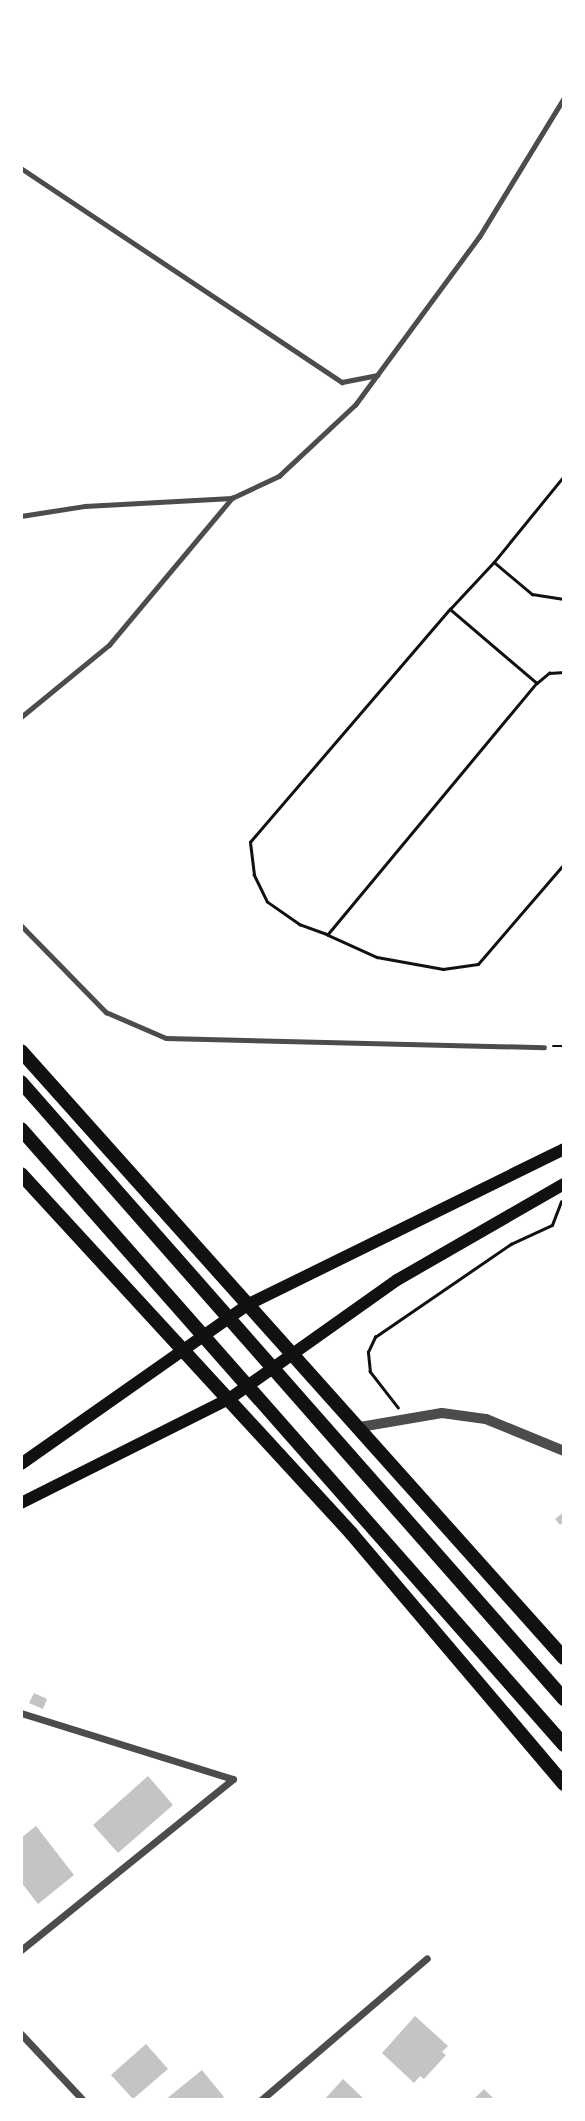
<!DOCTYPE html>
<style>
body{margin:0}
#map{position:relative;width:585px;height:2121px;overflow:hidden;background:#fff;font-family:"Work Sans",sans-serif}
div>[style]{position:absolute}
.building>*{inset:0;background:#c4c4c4}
.path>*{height:2.5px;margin:-1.25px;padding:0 1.25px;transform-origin:1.25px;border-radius:1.25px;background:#111}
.service>*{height:4.5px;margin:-2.25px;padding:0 2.25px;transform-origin:2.25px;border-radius:2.25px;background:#4c4c4c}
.minor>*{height:7px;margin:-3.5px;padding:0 3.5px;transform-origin:3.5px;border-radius:3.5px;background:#4c4c4c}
.tertiary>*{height:10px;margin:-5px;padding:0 5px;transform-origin:5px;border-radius:5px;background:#4c4c4c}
.secondary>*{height:12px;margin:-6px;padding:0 6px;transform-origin:6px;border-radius:6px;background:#111}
.trunk>*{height:14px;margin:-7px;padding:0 7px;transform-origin:7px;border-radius:7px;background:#111}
span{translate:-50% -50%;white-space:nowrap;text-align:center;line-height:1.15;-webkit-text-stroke:7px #fff;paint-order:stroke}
.frame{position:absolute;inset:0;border:23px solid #fff;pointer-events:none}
</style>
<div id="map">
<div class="building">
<i style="clip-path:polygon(564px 1512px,564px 1522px,560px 1525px,555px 1519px)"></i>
<i style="clip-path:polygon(34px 1693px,47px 1699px,43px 1709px,29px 1703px)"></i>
<i style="clip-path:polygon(148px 1776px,173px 1805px,118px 1853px,93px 1825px)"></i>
<i style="clip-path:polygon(36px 1826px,74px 1875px,38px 1904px,21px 1882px,21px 1838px)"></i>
<i style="clip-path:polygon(415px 2016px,448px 2046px,442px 2052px,446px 2055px,424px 2079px,420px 2076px,414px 2083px,382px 2053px)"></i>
<i style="clip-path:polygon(146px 2044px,168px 2069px,133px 2099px,111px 2075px)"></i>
<i style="clip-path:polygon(202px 2070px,224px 2097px,220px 2100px,165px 2100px)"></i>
<i style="clip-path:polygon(343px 2079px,365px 2100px,324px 2100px)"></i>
<i style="clip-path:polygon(484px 2089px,495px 2100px,473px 2100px)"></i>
</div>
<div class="path">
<i style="left:494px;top:562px;width:111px;rotate:-50.9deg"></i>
<i style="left:450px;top:609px;width:114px;rotate:40.4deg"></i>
<i style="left:537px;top:683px;width:327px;rotate:129.7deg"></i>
<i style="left:328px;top:935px;width:30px;rotate:-160deg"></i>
<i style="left:300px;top:925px;width:40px;rotate:-145.1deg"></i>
<i style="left:267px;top:902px;width:30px;rotate:-116deg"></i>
<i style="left:254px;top:875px;width:33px;rotate:-97deg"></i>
<i style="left:250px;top:842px;width:307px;rotate:-49.4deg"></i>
<i style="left:450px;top:609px;width:64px;rotate:-46.9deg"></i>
<i style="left:494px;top:562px;width:50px;rotate:40.1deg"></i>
<i style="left:532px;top:594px;width:32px;rotate:9deg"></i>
<i style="left:537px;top:683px;width:16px;rotate:-40deg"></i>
<i style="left:549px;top:673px;width:15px;rotate:-4deg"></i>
<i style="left:328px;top:935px;width:54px;rotate:24.2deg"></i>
<i style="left:377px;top:957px;width:67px;rotate:10.3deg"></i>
<i style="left:443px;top:969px;width:35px;rotate:-8deg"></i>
<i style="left:478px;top:964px;width:132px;rotate:-49.3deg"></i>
<i style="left:553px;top:1046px;width:11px"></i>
<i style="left:398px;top:1408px;width:46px;rotate:-127.9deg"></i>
<i style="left:370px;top:1372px;width:20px;rotate:-96deg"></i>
<i style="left:368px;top:1352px;width:17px;rotate:-65deg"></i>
<i style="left:375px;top:1337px;width:165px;rotate:-34.4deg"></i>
<i style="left:511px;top:1244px;width:45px;rotate:-24.9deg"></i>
<i style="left:552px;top:1225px;width:25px;rotate:-69deg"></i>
</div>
<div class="service">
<i style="left:21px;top:168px;width:386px;rotate:33.7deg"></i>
<i style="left:342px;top:382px;width:36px;rotate:-11deg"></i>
<i style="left:21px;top:516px;width:65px;rotate:-8.9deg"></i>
<i style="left:85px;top:506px;width:147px;rotate:-3.1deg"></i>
<i style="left:232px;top:498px;width:52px;rotate:-25.1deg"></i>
<i style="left:279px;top:476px;width:104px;rotate:-43.1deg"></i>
<i style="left:355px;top:405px;width:209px;rotate:-53.6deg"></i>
<i style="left:479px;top:237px;width:163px;rotate:-58.6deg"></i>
<i style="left:21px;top:717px;width:114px;rotate:-39.3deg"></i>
<i style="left:109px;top:645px;width:192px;rotate:-50.1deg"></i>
<i style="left:21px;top:925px;width:122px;rotate:45.7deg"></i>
<i style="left:106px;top:1012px;width:65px;rotate:23.4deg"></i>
<i style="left:166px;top:1038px;width:378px;rotate:1.4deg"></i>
</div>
<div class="minor">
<i style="left:21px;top:1713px;width:222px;rotate:17.3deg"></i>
<i style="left:233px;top:1779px;width:272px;rotate:141.1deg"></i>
<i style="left:21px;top:2034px;width:91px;rotate:46.8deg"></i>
<i style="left:261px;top:2100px;width:218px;rotate:-40.5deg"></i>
</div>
<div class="tertiary">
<i style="left:360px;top:1427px;width:83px;rotate:-9.7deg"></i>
<i style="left:442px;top:1413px;width:44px;rotate:7.8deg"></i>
<i style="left:486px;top:1419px;width:84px;rotate:22.3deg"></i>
</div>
<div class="secondary">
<i style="left:21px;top:1464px;width:279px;rotate:-35.1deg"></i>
<i style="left:249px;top:1304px;width:351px;rotate:-26.2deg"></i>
<i style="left:21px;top:1503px;width:233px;rotate:-26.6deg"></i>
<i style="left:229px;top:1399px;width:206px;rotate:-35.3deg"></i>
<i style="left:397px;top:1280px;width:193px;rotate:-29.9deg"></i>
</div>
<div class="trunk">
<i style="left:21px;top:1051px;width:814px;rotate:48.19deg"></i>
<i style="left:21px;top:1082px;width:822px;rotate:48.65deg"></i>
<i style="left:21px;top:1129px;width:821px;rotate:48.6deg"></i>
<i style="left:21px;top:1174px;width:488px;rotate:47.4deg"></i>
<i style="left:351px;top:1533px;width:329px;rotate:49.7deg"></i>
</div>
<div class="frame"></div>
</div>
